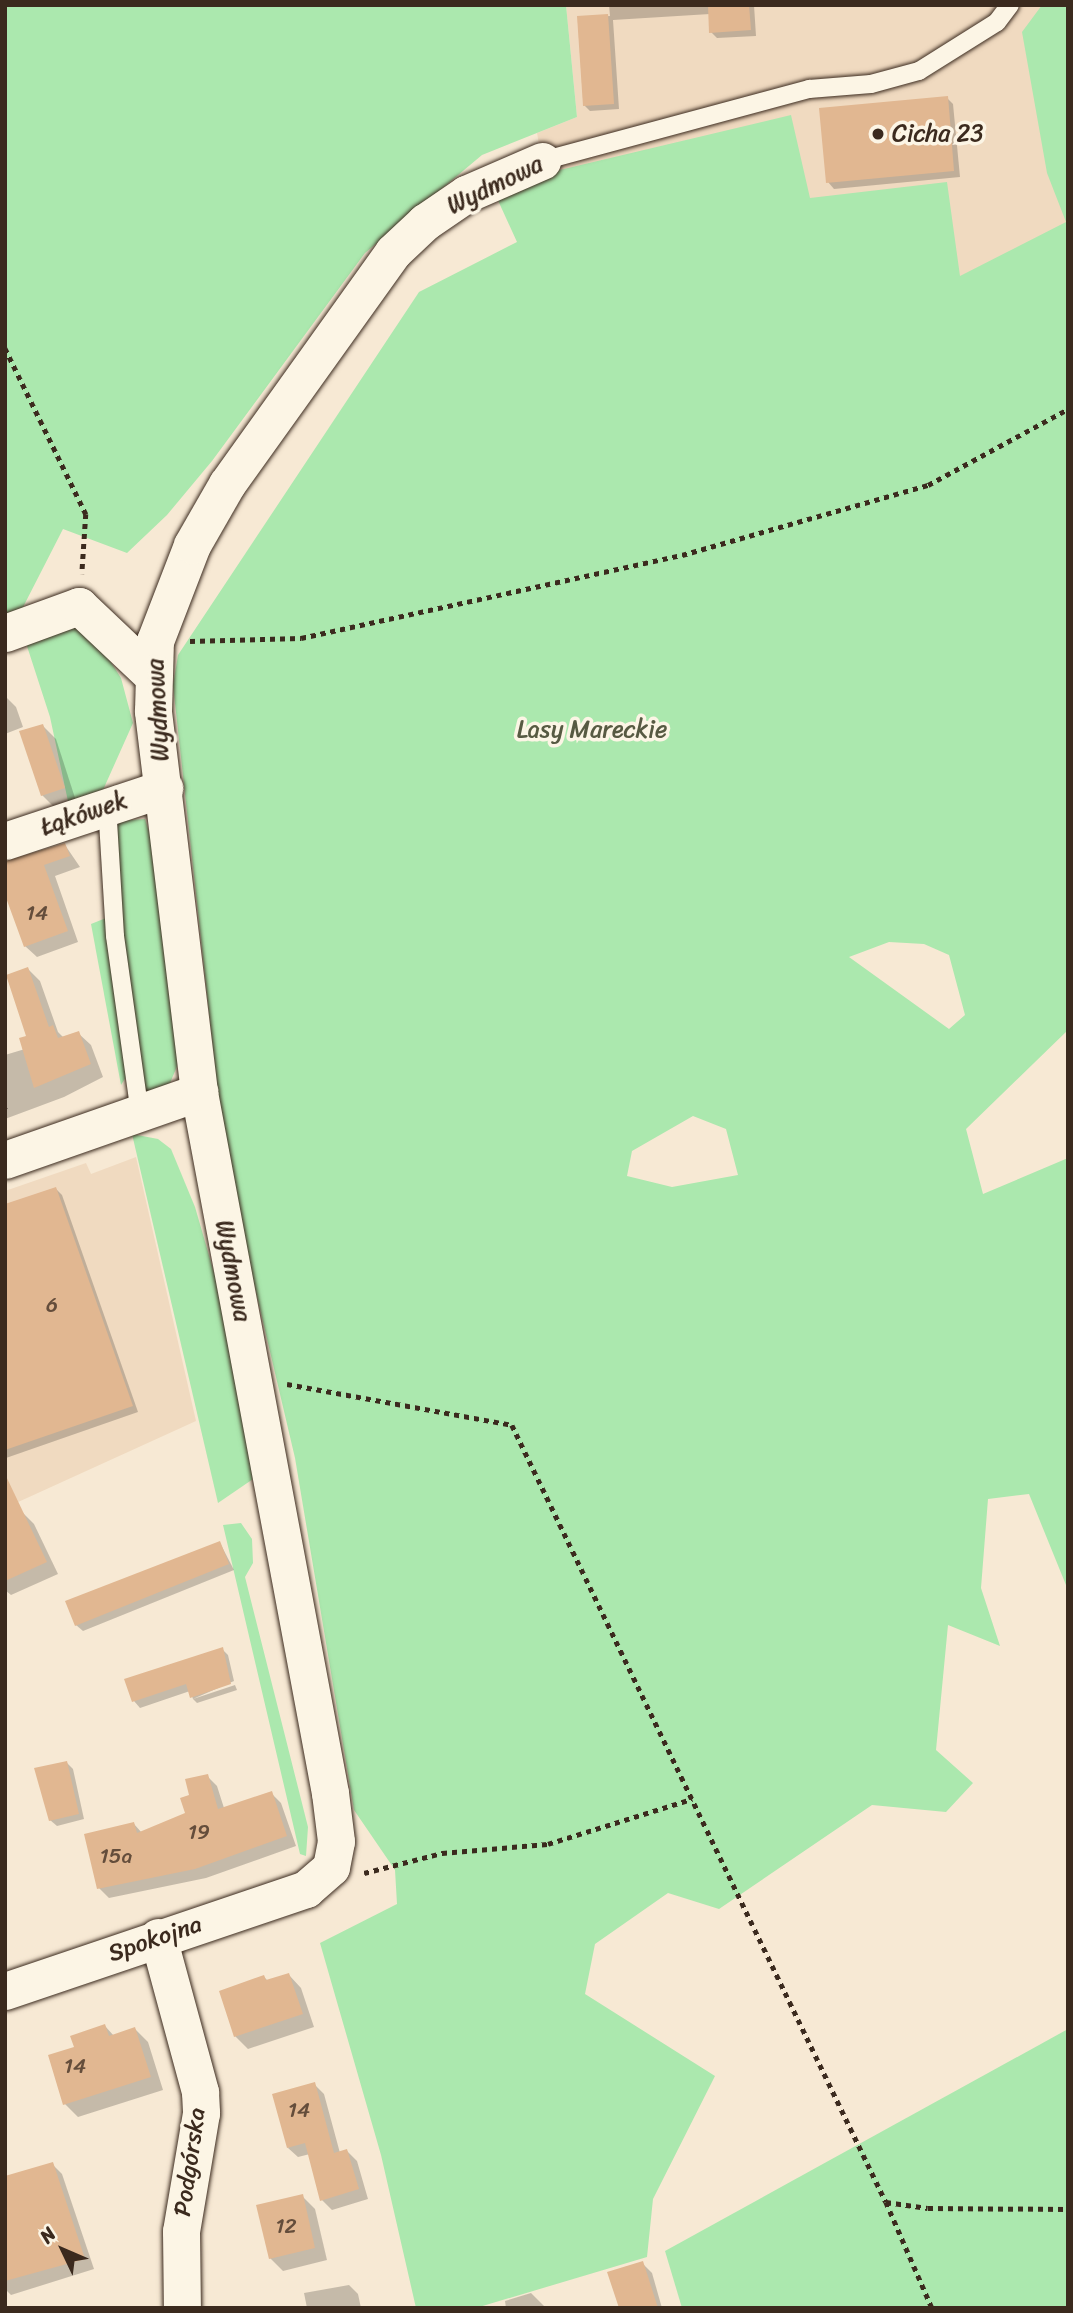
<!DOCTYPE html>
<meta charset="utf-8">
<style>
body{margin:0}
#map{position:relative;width:1073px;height:2313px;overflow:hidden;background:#f7e9d4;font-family:Sriracha,sans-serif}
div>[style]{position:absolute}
.built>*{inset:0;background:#f0dac0}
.green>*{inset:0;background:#abe8ae}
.shadow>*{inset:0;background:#0003}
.building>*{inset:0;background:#e1b791}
.path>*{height:4.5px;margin-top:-2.25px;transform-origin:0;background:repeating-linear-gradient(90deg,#3b2a1e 0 5px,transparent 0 10px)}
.roads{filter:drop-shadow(0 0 2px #3b2a1e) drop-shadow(0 0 2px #3b2a1e)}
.lane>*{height:18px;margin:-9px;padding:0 9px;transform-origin:9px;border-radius:9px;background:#fcf5e5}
.street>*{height:37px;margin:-18.5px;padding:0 18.5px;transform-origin:18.5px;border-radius:18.5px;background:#fcf5e5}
.dots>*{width:19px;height:19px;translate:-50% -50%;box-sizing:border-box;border:4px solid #fcf5e5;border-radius:50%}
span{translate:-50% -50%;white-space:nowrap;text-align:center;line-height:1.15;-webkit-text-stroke:7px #fcf5e5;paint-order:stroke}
.number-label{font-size:21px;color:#644d3b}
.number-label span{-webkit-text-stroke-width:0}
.poi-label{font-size:24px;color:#3b2a1e}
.left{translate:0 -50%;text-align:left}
.street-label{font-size:24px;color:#3b2a1e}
.park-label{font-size:24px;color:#575a42}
.frame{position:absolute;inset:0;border:7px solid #3b2a1e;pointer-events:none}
.north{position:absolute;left:28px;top:2215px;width:70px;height:70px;-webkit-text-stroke:5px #fcf5e5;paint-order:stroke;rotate:314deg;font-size:19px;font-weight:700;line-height:28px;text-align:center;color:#3b2a1e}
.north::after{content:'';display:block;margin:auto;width:24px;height:32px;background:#3b2a1e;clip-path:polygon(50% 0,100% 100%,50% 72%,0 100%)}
</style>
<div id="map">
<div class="built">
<i style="clip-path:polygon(566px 5px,1068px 5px,1068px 330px,822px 390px,542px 161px,537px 133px,577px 117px)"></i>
<i style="clip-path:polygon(136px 1157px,196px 1421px,5px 1508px,5px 1191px,86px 1163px,91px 1174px)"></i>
</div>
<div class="green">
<i style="clip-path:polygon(5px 5px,566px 5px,577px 117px,482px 155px,365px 253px,212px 461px,167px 515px,127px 553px,63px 529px,20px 613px,5px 619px)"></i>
<i style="clip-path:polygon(evenodd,1042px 5px,1068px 5px,1068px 1030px,966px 1129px,983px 1194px,1068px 1158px,1068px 1590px,1029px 1494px,988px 1499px,981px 1588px,1000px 1646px,948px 1625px,936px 1750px,973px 1783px,946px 1812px,872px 1805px,719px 1909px,668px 1893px,595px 1944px,585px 1994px,715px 2076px,653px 2199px,647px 2257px,476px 2308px,416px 2308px,381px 2155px,320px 1943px,397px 1904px,395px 1870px,354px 1810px,295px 1458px,248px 1258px,219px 1103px,173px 685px,178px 655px,419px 292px,517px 242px,496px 196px,547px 173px,791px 115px,810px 198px,947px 182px,960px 276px,1066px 222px,1047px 173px,1022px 32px,1042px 5px,889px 942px,924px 944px,949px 955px,965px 1015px,949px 1029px,849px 957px,889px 942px,1042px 5px,693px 1116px,726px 1129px,738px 1175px,672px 1187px,627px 1176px,632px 1151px,693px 1116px)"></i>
<i style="clip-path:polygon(68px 622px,89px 628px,121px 678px,133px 723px,103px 790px,69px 806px,50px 717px,25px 640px)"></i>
<i style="clip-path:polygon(145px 819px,160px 867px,178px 1064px,170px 1083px,143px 1096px,119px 937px,117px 821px)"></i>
<i style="clip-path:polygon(106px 918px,126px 1077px,121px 1085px,91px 924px)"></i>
<i style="clip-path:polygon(132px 1134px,158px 1139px,171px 1149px,195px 1207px,217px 1283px,256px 1477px,218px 1503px)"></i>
<i style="clip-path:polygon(241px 1523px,252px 1539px,253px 1563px,245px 1577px,308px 1827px,306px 1856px,300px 1854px,223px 1525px)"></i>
<i style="clip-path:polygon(1068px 2029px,1068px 2308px,682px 2308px,665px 2251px)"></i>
</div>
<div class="shadow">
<i style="clip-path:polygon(609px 5px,754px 5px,756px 36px,717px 38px,711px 32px,710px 14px,613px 20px,619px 109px,590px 111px,584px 105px,579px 18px,610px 16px)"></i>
<i style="clip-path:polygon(947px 98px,953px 104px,960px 177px,834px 189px,828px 182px)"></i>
<i style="clip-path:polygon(5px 696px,16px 707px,23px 727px,5px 734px)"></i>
<i style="clip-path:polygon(43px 726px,56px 739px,76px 801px,55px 808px,42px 795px)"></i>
<i style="clip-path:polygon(65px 845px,80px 867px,55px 876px,78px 942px,37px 957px,25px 946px,5px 888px)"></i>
<i style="clip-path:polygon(28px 969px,40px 981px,58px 1032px,64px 1038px,78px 1033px,91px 1045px,103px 1077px,64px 1097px,5px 1119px,5px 1055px,25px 1049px,28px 1037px)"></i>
<i style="clip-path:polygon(56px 1189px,62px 1195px,138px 1412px,6px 1458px,5px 1206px)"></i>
<i style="clip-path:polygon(5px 1510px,22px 1512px,34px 1524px,58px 1574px,11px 1595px,5px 1590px)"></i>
<i style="clip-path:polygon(220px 1543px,234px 1570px,83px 1631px,76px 1625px)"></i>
<i style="clip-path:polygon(222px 1649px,228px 1655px,234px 1681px,193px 1699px,190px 1691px,140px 1708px,134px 1701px,126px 1681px)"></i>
<i style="clip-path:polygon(235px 1685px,237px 1690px,197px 1703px,193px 1699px)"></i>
<i style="clip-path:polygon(67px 1763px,73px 1769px,84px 1819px,57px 1826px,50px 1820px)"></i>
<i style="clip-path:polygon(207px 1776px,217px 1786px,224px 1808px,271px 1793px,281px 1803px,296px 1846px,206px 1878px,109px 1898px,99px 1888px,134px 1824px,142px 1833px,187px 1814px,191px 1796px)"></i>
<i style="clip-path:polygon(289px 1975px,301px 1988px,314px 2027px,248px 2049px,235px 2036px,264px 1977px,268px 1981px)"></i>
<i style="clip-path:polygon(105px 2026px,114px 2036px,135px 2029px,148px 2042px,163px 2090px,78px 2117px,65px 2104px,76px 2048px)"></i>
<i style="clip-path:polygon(314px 2084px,324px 2094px,340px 2153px,347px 2151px,357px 2161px,368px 2199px,332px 2210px,322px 2200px,310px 2154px,298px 2157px,288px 2148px)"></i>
<i style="clip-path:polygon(52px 2164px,62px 2174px,94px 2269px,11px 2295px,5px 2289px,5px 2260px)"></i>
<i style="clip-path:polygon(302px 2196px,315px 2209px,327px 2260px,283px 2271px,270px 2258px)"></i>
<i style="clip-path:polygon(642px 2263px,652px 2273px,662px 2308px,621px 2308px)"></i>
<i style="clip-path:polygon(349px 2285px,358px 2294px,361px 2308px,307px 2308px,304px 2293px)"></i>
<i style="clip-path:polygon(531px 2293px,546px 2308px,506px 2308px,505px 2301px)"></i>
</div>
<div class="building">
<i style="clip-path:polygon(708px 5px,749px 5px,751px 30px,709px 33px)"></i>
<i style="clip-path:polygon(608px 14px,614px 104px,583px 106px,577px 16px)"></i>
<i style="clip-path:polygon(948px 96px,954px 171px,826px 183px,819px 108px)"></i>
<i style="clip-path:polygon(43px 724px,65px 788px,41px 796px,19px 731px)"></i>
<i style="clip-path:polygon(65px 843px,70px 856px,44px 865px,68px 931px,24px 947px,5px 895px,5px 861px)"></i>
<i style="clip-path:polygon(28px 967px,49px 1027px,53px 1025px,58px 1038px,79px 1031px,91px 1064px,34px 1088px,19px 1038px,26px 1036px,6px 975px)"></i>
<i style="clip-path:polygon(56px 1187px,133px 1406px,5px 1450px,5px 1204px)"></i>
<i style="clip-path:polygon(5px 1474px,47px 1562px,5px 1581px)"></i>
<i style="clip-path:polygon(220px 1541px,229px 1564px,75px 1626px,65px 1601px)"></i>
<i style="clip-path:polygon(223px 1647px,231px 1684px,190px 1698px,186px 1684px,132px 1702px,124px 1679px)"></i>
<i style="clip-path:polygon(67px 1761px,79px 1814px,49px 1821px,34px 1768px)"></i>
<i style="clip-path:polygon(208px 1774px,218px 1809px,272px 1791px,287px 1836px,195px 1869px,97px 1889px,84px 1834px,134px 1822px,137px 1833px,185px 1813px,180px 1798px,189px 1795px,185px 1779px)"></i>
<i style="clip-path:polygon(289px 1973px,303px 2014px,234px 2037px,219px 1991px,264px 1975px,266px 1980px)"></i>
<i style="clip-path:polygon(105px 2024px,109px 2036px,135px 2027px,151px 2077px,63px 2105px,48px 2055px,74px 2047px,70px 2036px)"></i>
<i style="clip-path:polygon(315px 2082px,334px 2153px,347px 2149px,359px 2189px,320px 2201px,305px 2143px,287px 2148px,272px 2094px)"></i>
<i style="clip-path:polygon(53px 2162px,85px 2259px,5px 2281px,5px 2176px)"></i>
<i style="clip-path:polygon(303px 2194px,315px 2248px,269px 2259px,256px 2205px)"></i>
<i style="clip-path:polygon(643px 2261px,658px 2308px,619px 2308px,607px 2272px)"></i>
</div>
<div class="path">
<i style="left:5px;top:348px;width:185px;rotate:64deg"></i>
<i style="left:86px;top:514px;width:60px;rotate:93.8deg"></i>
<i style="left:190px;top:641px;width:111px;rotate:-1.5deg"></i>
<i style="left:301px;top:638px;width:390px;rotate:-12.3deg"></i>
<i style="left:682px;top:555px;width:256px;rotate:-15.9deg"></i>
<i style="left:928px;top:485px;width:159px;rotate:-28.5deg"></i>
<i style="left:5px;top:1107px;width:1px;rotate:-45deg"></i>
<i style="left:287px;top:1384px;width:229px;rotate:10.3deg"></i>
<i style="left:512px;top:1425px;width:862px;rotate:64.3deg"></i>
<i style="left:886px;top:2202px;width:116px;rotate:66.5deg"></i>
<i style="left:364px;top:1873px;width:81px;rotate:-14.4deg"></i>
<i style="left:442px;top:1853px;width:106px;rotate:-4.9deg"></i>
<i style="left:548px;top:1844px;width:151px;rotate:-17.4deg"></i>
<i style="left:886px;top:2202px;width:42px;rotate:8.1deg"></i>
<i style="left:928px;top:2208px;width:140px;rotate:0.4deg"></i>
</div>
<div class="roads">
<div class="lane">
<i style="left:542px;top:161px;width:277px;rotate:-15.1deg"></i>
<i style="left:809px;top:89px;width:62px;rotate:-4.6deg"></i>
<i style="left:871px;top:84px;width:50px;rotate:-15.2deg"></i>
<i style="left:919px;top:71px;width:92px;rotate:-32.1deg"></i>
<i style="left:997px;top:22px;width:21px;rotate:-53deg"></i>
<i style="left:107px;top:805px;width:131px;rotate:86.5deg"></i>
<i style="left:115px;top:936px;width:179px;rotate:82deg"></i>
</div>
<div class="street">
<i style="left:5px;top:633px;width:79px;rotate:-20deg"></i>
<i style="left:79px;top:606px;width:102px;rotate:43.4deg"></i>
<i style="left:5px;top:841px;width:168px;rotate:-18.4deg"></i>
<i style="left:5px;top:1160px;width:206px;rotate:-19.3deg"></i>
<i style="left:158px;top:1937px;width:161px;rotate:74.8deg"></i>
<i style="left:200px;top:2092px;width:21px;rotate:87deg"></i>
<i style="left:201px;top:2113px;width:120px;rotate:99.6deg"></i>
<i style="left:181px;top:2231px;width:77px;rotate:89.3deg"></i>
<i style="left:5px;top:1991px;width:318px;rotate:-18.7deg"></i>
<i style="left:306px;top:1889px;width:33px;rotate:-41deg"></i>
<i style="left:331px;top:1867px;width:26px;rotate:-79deg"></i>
<i style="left:336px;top:1841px;width:48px;rotate:-97.1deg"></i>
<i style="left:330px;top:1793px;width:713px;rotate:-100.59deg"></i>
<i style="left:199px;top:1092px;width:384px;rotate:-96.9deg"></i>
<i style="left:153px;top:711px;width:70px;rotate:-88.4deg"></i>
<i style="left:155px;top:641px;width:103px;rotate:-68.9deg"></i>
<i style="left:192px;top:545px;width:70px;rotate:-60.2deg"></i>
<i style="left:227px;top:484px;width:285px;rotate:-54.4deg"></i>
<i style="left:393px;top:252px;width:44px;rotate:-43.2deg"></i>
<i style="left:425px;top:222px;width:50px;rotate:-34.3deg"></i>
<i style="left:466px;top:194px;width:83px;rotate:-23.5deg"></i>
</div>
</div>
<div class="dots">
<i style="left:878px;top:134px;background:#3b2a1e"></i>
</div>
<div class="number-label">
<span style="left:37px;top:913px">14</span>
<span style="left:52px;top:1305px">6</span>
<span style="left:199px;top:1832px">19</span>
<span style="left:116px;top:1856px">15a</span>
<span style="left:75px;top:2066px">14</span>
<span style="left:299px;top:2110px">14</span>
<span style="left:286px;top:2226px">12</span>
</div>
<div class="poi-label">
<span class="left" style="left:892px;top:134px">Cicha 23</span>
</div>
<div class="street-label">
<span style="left:495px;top:185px;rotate:-26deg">Wydmowa</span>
<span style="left:158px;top:710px;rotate:-93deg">Wydmowa</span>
<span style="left:84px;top:814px;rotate:-19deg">Łąkówek</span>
<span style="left:233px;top:1271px;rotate:79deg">Wydmowa</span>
<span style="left:155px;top:1939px;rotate:-19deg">Spokojna</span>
<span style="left:190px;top:2162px;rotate:-82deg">Podgórska</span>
</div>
<div class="park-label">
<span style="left:592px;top:730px">Lasy Mareckie</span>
</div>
<div class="frame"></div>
<div class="north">N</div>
</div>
